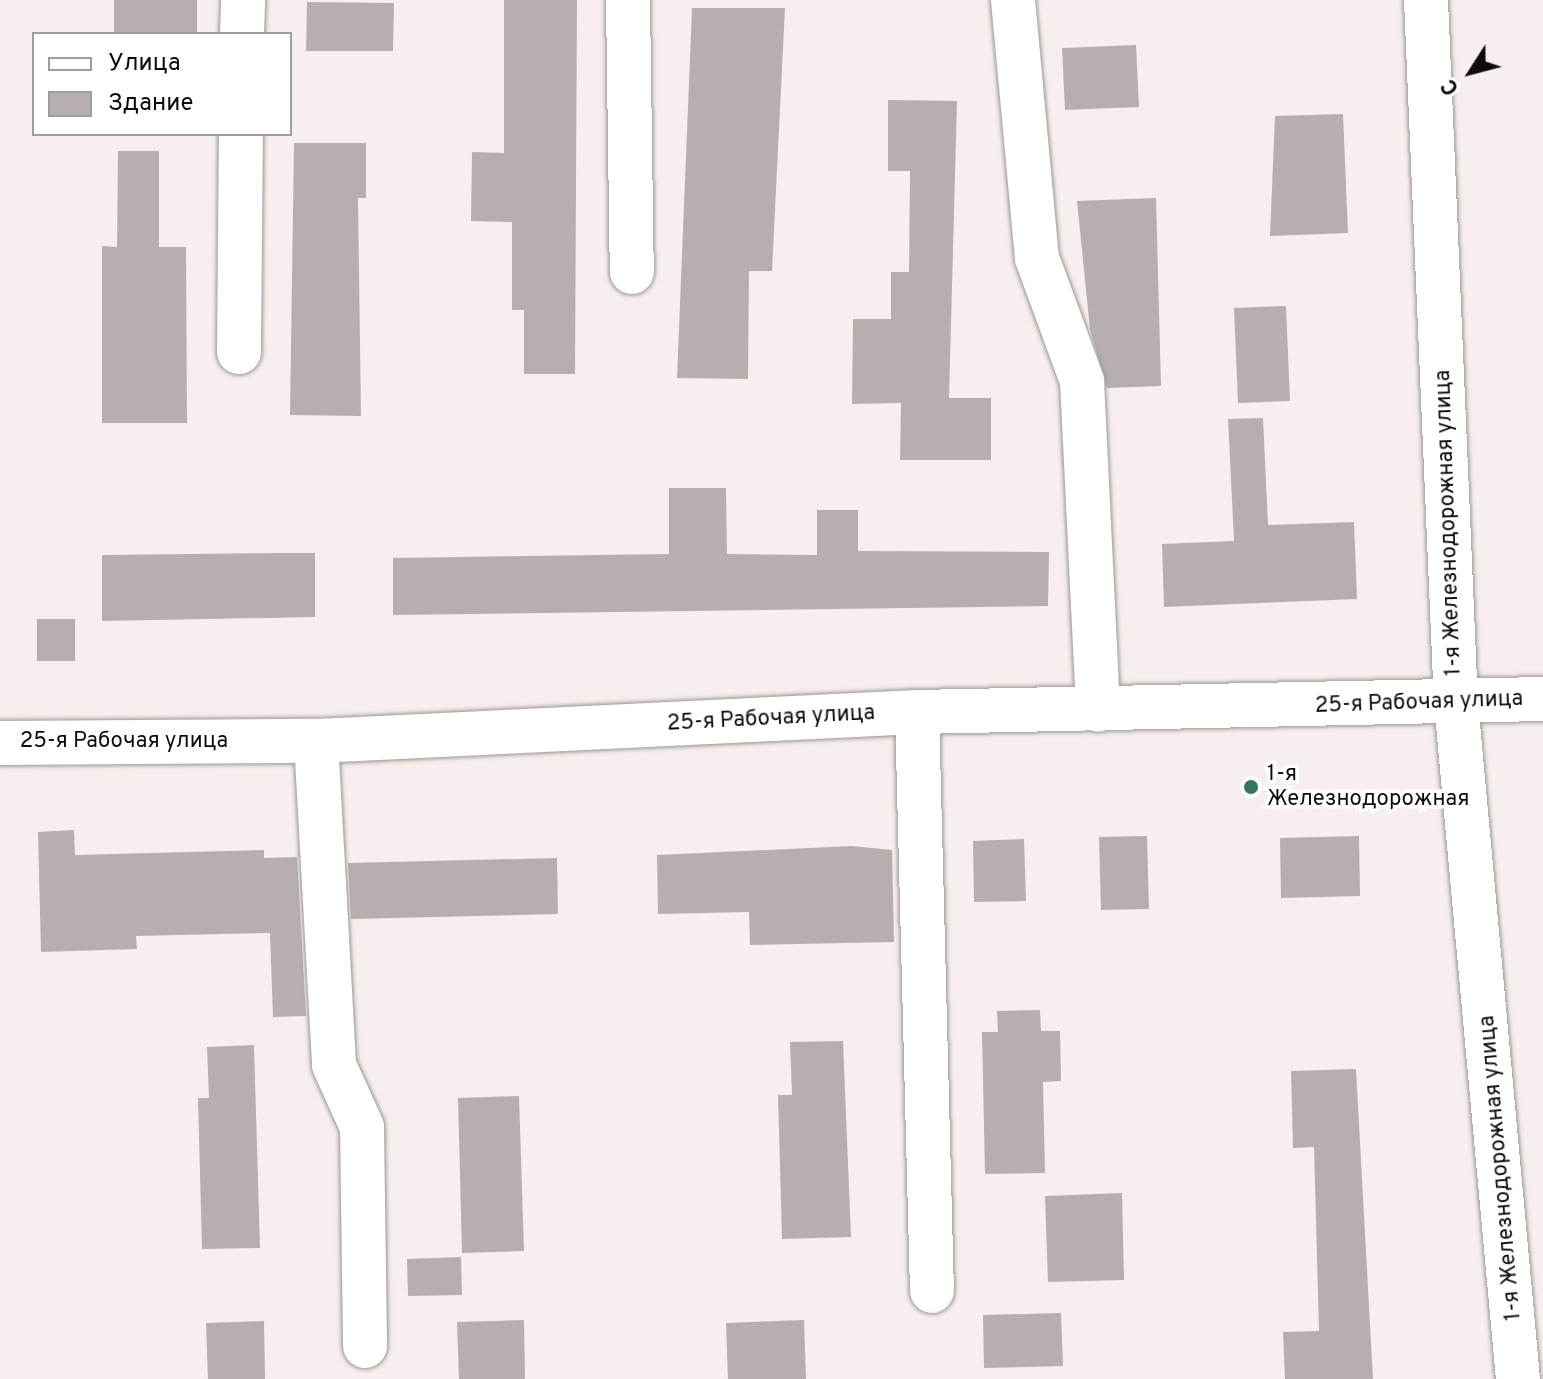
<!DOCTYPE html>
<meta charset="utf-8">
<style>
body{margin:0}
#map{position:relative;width:1543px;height:1379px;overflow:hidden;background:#f7efed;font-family:Overpass,sans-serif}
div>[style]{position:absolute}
.building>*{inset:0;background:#b6afae}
.roads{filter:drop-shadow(0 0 2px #9d9695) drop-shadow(0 0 2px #9d9695)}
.minor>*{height:44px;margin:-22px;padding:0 22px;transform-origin:22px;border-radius:22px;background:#fff}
.major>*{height:44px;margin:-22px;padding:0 22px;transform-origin:22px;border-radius:22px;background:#fff}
.dots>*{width:22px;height:22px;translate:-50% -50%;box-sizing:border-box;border:4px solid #fff;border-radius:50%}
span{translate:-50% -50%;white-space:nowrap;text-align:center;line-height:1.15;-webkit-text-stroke:7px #fff;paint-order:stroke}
.street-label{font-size:22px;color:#0e0c0b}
.poi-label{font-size:22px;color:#0e0c0b}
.left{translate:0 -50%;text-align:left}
.legend{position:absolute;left:32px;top:32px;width:260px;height:104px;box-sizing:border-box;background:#fff;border:2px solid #9f9e9d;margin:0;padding:10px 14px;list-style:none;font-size:24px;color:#0e0c0b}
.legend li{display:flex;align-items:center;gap:16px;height:40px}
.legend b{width:40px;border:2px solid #9f9e9d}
.north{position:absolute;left:1431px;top:32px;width:80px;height:80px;-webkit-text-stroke:6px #fff;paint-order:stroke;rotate:234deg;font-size:22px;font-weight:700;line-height:32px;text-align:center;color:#0e0c0b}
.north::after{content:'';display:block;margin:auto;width:28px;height:36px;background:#0e0c0b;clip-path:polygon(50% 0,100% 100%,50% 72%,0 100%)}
</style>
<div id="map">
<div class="building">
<i style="clip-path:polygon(114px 0,197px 0,197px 34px,114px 34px)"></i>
<i style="clip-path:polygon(504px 0,577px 0,575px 374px,524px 374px,524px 310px,512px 310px,512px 222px,471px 221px,472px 152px,504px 153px)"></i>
<i style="clip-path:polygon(307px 2px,394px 3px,393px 51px,306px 51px)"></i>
<i style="clip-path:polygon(692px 8px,785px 8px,772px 271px,749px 271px,748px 379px,677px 378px)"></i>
<i style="clip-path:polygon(1136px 45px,1139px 107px,1065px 110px,1062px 48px)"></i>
<i style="clip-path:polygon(888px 100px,957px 101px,949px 398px,991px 398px,991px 460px,900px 460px,901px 403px,852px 404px,853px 319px,891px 319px,891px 272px,909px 272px,910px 171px,888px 171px)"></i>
<i style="clip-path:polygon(1343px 114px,1348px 233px,1270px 236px,1275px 116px)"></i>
<i style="clip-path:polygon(294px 143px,366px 143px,366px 198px,358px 198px,361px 416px,290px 415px)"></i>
<i style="clip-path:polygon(118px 151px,159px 151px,159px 247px,186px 247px,187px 423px,102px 423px,102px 246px,117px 247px)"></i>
<i style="clip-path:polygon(1156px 198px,1161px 386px,1107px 388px,1090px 329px,1077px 201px)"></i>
<i style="clip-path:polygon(1286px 306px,1290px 401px,1238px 403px,1234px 308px)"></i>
<i style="clip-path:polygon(1263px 418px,1268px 525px,1354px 522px,1357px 599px,1164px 607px,1162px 544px,1234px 541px,1228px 419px)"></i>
<i style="clip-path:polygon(669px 488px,726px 488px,727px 554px,817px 555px,817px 510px,858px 510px,858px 551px,1049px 552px,1048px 606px,393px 615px,393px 558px,669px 554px)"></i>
<i style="clip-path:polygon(276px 553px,315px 553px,315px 617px,102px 621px,102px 555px)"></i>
<i style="clip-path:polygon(37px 619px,75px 619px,75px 661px,37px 661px)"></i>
<i style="clip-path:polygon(74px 830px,75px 855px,264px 850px,264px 858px,297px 857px,306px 1016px,273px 1017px,270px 933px,136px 936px,137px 949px,41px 952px,38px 832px)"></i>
<i style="clip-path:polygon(1147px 836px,1149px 909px,1101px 910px,1099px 837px)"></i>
<i style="clip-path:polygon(1359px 836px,1360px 896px,1281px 898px,1280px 838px)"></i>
<i style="clip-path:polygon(1024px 839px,1026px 901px,974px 902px,973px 841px)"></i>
<i style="clip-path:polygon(852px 846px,892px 850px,894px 942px,750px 945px,749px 912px,658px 914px,657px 855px)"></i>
<i style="clip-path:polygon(557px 858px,558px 914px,351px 919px,348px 863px)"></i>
<i style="clip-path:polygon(1040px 1010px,1041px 1031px,1060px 1031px,1061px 1081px,1043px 1082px,1045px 1173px,985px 1174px,982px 1032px,998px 1032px,997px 1011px)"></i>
<i style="clip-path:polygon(843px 1041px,851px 1237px,782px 1239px,778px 1095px,792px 1095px,790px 1042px)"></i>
<i style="clip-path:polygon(254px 1045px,260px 1248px,202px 1249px,198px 1098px,209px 1098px,207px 1047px)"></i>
<i style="clip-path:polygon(1356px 1069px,1373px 1379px,1285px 1379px,1283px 1332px,1319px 1331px,1314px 1147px,1293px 1148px,1291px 1071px)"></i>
<i style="clip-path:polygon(519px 1096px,524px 1251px,462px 1253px,458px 1098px)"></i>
<i style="clip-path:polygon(1122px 1193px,1124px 1280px,1048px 1282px,1045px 1196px)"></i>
<i style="clip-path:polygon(461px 1257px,462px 1295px,408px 1296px,407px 1259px)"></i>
<i style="clip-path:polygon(1061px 1313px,1063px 1366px,984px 1368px,983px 1315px)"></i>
<i style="clip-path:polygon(524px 1320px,525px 1379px,459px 1379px,457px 1322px)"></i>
<i style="clip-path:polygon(804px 1320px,806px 1379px,728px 1379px,726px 1323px)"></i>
<i style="clip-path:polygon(264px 1321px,265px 1379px,208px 1379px,206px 1323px)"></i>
</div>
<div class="roads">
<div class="minor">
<i style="left:628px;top:0;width:272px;rotate:89.2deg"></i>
<i style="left:1013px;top:0;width:259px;rotate:84.7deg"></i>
<i style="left:1037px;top:258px;width:131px;rotate:69.9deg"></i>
<i style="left:1082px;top:381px;width:329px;rotate:87.2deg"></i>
<i style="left:1426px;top:0;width:704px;rotate:87.56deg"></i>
<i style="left:1456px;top:703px;width:679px;rotate:84.76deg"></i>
<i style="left:242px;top:34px;width:34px;rotate:-88deg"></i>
<i style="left:239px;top:352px;width:218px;rotate:-89.5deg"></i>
<i style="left:917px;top:712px;width:579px;rotate:88.52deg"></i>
<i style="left:316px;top:741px;width:324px;rotate:86.8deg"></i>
<i style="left:334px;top:1065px;width:68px;rotate:65.7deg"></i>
<i style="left:362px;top:1127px;width:219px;rotate:89.2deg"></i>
</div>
<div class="major">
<i style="left:0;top:743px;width:316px;rotate:-0.4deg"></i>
<i style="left:316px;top:741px;width:602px;rotate:-2.76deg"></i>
<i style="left:917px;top:712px;width:626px;rotate:-1.19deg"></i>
</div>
</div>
<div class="dots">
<i style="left:1251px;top:787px;background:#37735d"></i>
</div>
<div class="street-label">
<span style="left:1449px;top:523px;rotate:-92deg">1-я Железнодорожная улица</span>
<span style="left:1419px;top:703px;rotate:-2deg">25-я Рабочая улица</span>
<span style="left:771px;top:719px;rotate:-3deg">25-я Рабочая улица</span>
<span style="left:124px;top:742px">25-я Рабочая улица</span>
<span style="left:1501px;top:1168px;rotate:-95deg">1-я Железнодорожная улица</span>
</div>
<div class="poi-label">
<span class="left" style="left:1267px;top:787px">1-я<br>Железнодорожная</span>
</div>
<ul class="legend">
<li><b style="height:10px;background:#fff"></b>Улица</li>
<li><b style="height:22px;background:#b6afae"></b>Здание</li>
</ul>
<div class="north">С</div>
</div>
